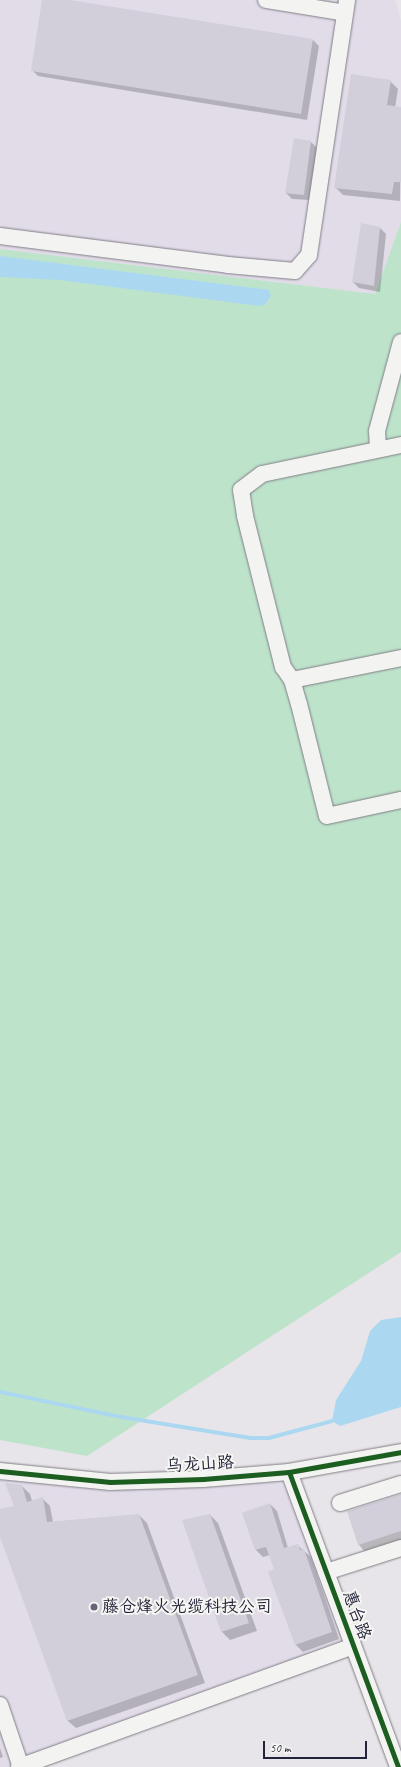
<!DOCTYPE html>
<meta charset="utf-8">
<style>
body{margin:0}
#map{position:relative;width:401px;height:1767px;overflow:hidden;background:#e8e5ea;font-family:Caveat,"LXGW WenKai TC",sans-serif}
div>[style]{position:absolute}
.built>*{inset:0;background:#e2dce9}
.green>*{inset:0;background:#bde3cb}
.water>*{inset:0;background:#abd8f0}
.shadow>*{inset:0;background:#0003}
.stream>*{height:4px;margin:-2px;padding:0 2px;transform-origin:2px;border-radius:2px;background:#abd8f0}
.building>*{inset:0;background:#d2ceda}
.roads{filter:drop-shadow(0 0 1px #807e85) drop-shadow(0 0 1px #807e85)}
.minor>*{height:16px;margin:-8px;padding:0 8px;transform-origin:8px;border-radius:8px;background:#f3f3f2}
.cycleway>*{height:5px;margin:-2.5px;padding:0 2.5px;transform-origin:2.5px;border-radius:2.5px;background:#1b5e20}
.dots>*{width:11px;height:11px;translate:-50% -50%;box-sizing:border-box;border:2px solid #f6f6f2;border-radius:50%}
span{translate:-50% -50%;white-space:nowrap;text-align:center;line-height:1.15;-webkit-text-stroke:4px #f6f6f2;paint-order:stroke}
.street-label{font-size:17px;color:#22223b}
.poi-label{font-size:17px;color:#22223b}
.left{translate:0 -50%;text-align:left}
.scale{position:absolute;left:263px;top:1741px;width:104px;height:18px;box-sizing:border-box;border:2px solid #22223b;border-top:0;padding-left:5px;font-size:12px;line-height:14px;white-space:nowrap;color:#22223b;-webkit-text-stroke:3px #f6f6f2;paint-order:stroke}
</style>
<div id="map">
<div class="built">
<i style="clip-path:polygon(0 0,396px 0,401px 21px,401px 222px,375px 294px,0 249px)"></i>
<i style="clip-path:polygon(0 1477px,87px 1489px,279px 1482px,293px 1498px,350px 1657px,44px 1767px,0 1767px)"></i>
</div>
<div class="green">
<i style="clip-path:polygon(401px 222px,401px 1252px,87px 1456px,0 1440px,0 249px,375px 294px)"></i>
</div>
<div class="water">
<i style="clip-path:polygon(0 256px,269px 290px,271px 296px,265px 304px,260px 306px,59px 280px,0 277px)"></i>
<i style="clip-path:polygon(401px 1317px,401px 1407px,340px 1426px,332px 1421px,336px 1400px,361px 1361px,370px 1331px,381px 1320px)"></i>
</div>
<div class="shadow">
<i style="clip-path:polygon(43px 0,64px 0,313px 40px,319px 46px,307px 120px,38px 76px,32px 70px)"></i>
<i style="clip-path:polygon(390px 81px,398px 89px,395px 108px,401px 108px,400px 201px,343px 195px,335px 187px)"></i>
<i style="clip-path:polygon(311px 142px,317px 148px,310px 200px,292px 199px,286px 193px)"></i>
<i style="clip-path:polygon(380px 228px,386px 234px,380px 292px,359px 288px,353px 282px)"></i>
<i style="clip-path:polygon(22px 1486px,30px 1494px,32px 1501px,42px 1498px,50px 1506px,53px 1522px,139px 1515px,147px 1523px,205px 1683px,76px 1728px,68px 1721px,0 1534px,0 1511px,15px 1506px)"></i>
<i style="clip-path:polygon(401px 1495px,401px 1542px,366px 1553px,359px 1545px)"></i>
<i style="clip-path:polygon(270px 1504px,277px 1511px,288px 1548px,297px 1545px,311px 1557px,339px 1639px,303px 1652px,296px 1645px,269px 1572px,276px 1570px,270px 1555px,263px 1557px,256px 1550px,243px 1513px)"></i>
<i style="clip-path:polygon(210px 1515px,218px 1523px,257px 1631px,230px 1640px,222px 1632px,184px 1521px)"></i>
<i style="clip-path:polygon(0 1748px,3px 1757px,0 1758px)"></i>
</div>
<div class="stream">
<i style="left:0;top:1392px;width:124px;rotate:11.7deg"></i>
<i style="left:121px;top:1417px;width:131px;rotate:9.2deg"></i>
<i style="left:250px;top:1438px;width:19px"></i>
<i style="left:269px;top:1438px;width:65px;rotate:-15.1deg"></i>
</div>
<div class="building">
<i style="clip-path:polygon(42px 0,70px 0,313px 39px,301px 114px,31px 71px)"></i>
<i style="clip-path:polygon(351px 74px,391px 80px,387px 105px,401px 107px,401px 182px,394px 182px,392px 194px,334px 188px)"></i>
<i style="clip-path:polygon(294px 138px,311px 141px,304px 195px,285px 193px)"></i>
<i style="clip-path:polygon(361px 223px,380px 227px,374px 286px,352px 282px)"></i>
<i style="clip-path:polygon(5px 1483px,22px 1485px,27px 1502px,43px 1497px,47px 1522px,139px 1514px,198px 1675px,67px 1721px,0 1537px,0 1509px,14px 1506px)"></i>
<i style="clip-path:polygon(401px 1494px,401px 1531px,358px 1545px,347px 1511px)"></i>
<i style="clip-path:polygon(270px 1503px,284px 1548px,298px 1544px,300px 1550px,304px 1549px,332px 1632px,295px 1645px,268px 1572px,274px 1569px,266px 1547px,255px 1550px,242px 1513px)"></i>
<i style="clip-path:polygon(210px 1514px,249px 1623px,221px 1632px,182px 1520px)"></i>
</div>
<div class="roads">
<div class="minor">
<i style="left:266px;top:0;width:80px;rotate:9.3deg"></i>
<i style="left:0;top:236px;width:230px;rotate:7.2deg"></i>
<i style="left:228px;top:265px;width:67px;rotate:5.1deg"></i>
<i style="left:295px;top:271px;width:21px;rotate:-49deg"></i>
<i style="left:309px;top:255px;width:258px;rotate:-81.5deg"></i>
<i style="left:401px;top:445px;width:142px;rotate:168.2deg"></i>
<i style="left:262px;top:474px;width:26px;rotate:143deg"></i>
<i style="left:241px;top:490px;width:26px;rotate:81deg"></i>
<i style="left:245px;top:516px;width:156px;rotate:75.9deg"></i>
<i style="left:283px;top:667px;width:16px;rotate:55deg"></i>
<i style="left:292px;top:680px;width:25px;rotate:74deg"></i>
<i style="left:299px;top:704px;width:115px;rotate:76deg"></i>
<i style="left:327px;top:816px;width:76px;rotate:-12.2deg"></i>
<i style="left:378px;top:449px;width:18px;rotate:-93deg"></i>
<i style="left:377px;top:431px;width:92px;rotate:-74.9deg"></i>
<i style="left:292px;top:680px;width:111px;rotate:-11.4deg"></i>
<i style="left:0;top:1471px;width:111px;rotate:5.7deg"></i>
<i style="left:110px;top:1482px;width:93px;rotate:-1.8deg"></i>
<i style="left:203px;top:1479px;width:86px;rotate:-4.7deg"></i>
<i style="left:289px;top:1472px;width:114px;rotate:-10.1deg"></i>
<i style="left:289px;top:1472px;width:314px;rotate:69.7deg"></i>
<i style="left:340px;top:1503px;width:64px;rotate:-17.3deg"></i>
<i style="left:326px;top:1572px;width:79px;rotate:-17.7deg"></i>
<i style="left:0;top:1705px;width:65px;rotate:71.3deg"></i>
<i style="left:19px;top:1767px;width:355px;rotate:-19.9deg"></i>
</div>
</div>
<div class="cycleway">
<i style="left:0;top:1471px;width:111px;rotate:5.7deg"></i>
<i style="left:110px;top:1482px;width:93px;rotate:-1.8deg"></i>
<i style="left:203px;top:1479px;width:86px;rotate:-4.7deg"></i>
<i style="left:289px;top:1472px;width:114px;rotate:-10.1deg"></i>
<i style="left:289px;top:1472px;width:314px;rotate:69.7deg"></i>
</div>
<div class="dots">
<i style="left:94px;top:1607px;background:#676678"></i>
</div>
<div class="street-label">
<span style="left:200px;top:1464px;rotate:-3deg">乌龙山路</span>
<span style="left:357px;top:1615px;rotate:70deg">惠台路</span>
</div>
<div class="poi-label">
<span class="left" style="left:102px;top:1607px">藤仓烽火光缆科技公司</span>
</div>
<div class="scale">50 m</div>
</div>
